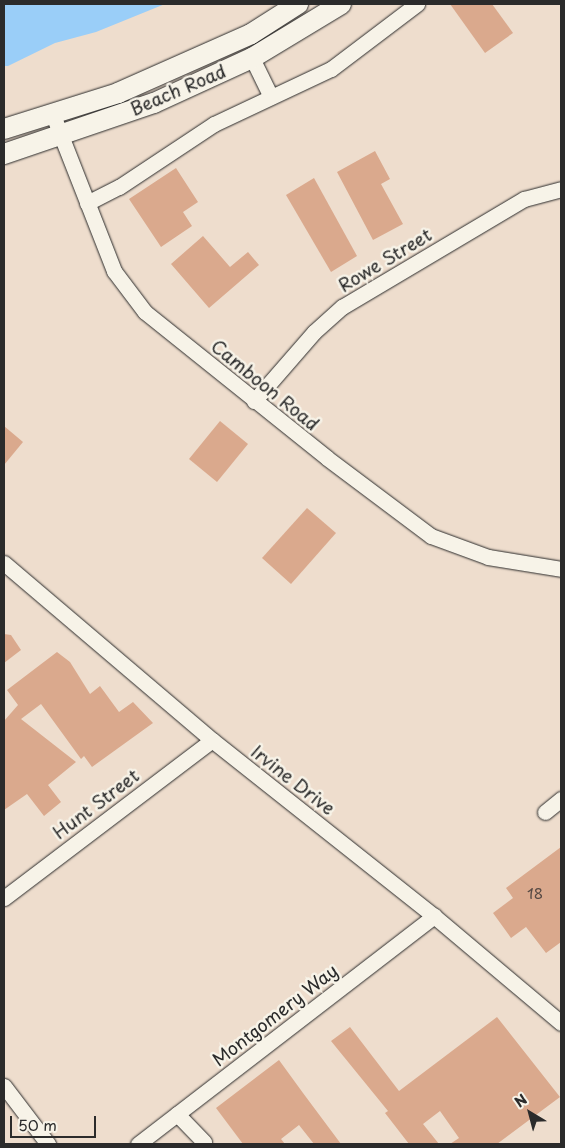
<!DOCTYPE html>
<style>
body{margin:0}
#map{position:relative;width:565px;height:1148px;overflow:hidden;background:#f7f3e8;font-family:"Playpen Sans",sans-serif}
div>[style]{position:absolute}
.built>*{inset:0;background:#eeddcd}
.water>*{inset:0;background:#9acef8}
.building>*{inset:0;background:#daa98d}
.roads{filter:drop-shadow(0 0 1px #2b2b2b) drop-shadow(0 0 1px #2b2b2b)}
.minor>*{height:15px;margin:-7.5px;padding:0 7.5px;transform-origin:7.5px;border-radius:7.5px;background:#f7f3e8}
.major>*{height:20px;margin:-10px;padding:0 10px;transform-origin:10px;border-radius:10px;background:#f7f3e8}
span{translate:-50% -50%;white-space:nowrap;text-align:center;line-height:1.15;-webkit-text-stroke:5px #f7f3e8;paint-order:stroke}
.number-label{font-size:15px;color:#574a44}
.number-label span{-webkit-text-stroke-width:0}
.street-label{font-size:18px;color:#2b2b2b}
.frame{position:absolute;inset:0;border:5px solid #2b2b2b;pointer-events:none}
.north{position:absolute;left:505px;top:1088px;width:50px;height:50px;-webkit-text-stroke:4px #f7f3e8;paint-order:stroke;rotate:323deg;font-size:14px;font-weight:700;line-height:20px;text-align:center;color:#2b2b2b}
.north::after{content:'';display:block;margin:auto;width:18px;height:22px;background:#2b2b2b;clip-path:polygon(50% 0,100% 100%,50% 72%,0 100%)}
.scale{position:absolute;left:10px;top:1116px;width:86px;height:22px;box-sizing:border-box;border:2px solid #2b2b2b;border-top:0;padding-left:6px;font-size:15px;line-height:18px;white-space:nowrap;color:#2b2b2b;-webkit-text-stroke:4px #f7f3e8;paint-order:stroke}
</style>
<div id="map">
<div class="built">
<i style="clip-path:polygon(4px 4px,561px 4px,561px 1144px,4px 1144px)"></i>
</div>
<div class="water">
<i style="clip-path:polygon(4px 4px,165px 4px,96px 32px,55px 43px,8px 66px,4px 66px)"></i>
</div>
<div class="building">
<i style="clip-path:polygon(450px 4px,492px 4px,513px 33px,485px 53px)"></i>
<i style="clip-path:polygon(375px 151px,390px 179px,381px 184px,403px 224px,373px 240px,337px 172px)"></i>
<i style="clip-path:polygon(176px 168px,198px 202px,183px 212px,192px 226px,161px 247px,129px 199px)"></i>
<i style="clip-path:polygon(314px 178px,357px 256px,331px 272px,286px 195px)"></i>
<i style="clip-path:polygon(203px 236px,230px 267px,248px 252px,259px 265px,209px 308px,171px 264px)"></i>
<i style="clip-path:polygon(220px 421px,248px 444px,217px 482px,189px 459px)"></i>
<i style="clip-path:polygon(4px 426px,23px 442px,4px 465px)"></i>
<i style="clip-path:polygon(307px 508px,336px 533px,291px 584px,262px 558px)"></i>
<i style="clip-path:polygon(4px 634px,11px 635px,21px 650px,4px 663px)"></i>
<i style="clip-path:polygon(57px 652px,70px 662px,90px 694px,100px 686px,119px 712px,133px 702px,153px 723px,92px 767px,84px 756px,81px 759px,41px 704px,21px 719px,76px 762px,48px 785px,61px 802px,44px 816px,27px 794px,4px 810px,4px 721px,18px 705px,7px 690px)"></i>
<i style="clip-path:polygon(561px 847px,561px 942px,546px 953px,526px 927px,511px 938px,493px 913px,513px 898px,506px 888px)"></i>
<i style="clip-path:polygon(497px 1017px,560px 1097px,497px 1144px,450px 1144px,459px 1138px,440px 1111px,423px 1124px,439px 1144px,409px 1144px,385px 1113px,388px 1111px,331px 1041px,350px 1027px,399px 1091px)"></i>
<i style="clip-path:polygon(279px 1060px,303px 1093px,341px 1144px,314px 1144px,299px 1125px,281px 1139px,285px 1144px,243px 1144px,216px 1108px)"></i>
</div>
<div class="roads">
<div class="minor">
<i style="left:252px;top:58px;width:43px;rotate:64deg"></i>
<i style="left:53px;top:115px;width:168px;rotate:68.6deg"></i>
<i style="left:114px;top:271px;width:51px;rotate:52.9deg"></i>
<i style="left:145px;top:312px;width:233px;rotate:38.7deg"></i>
<i style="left:327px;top:458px;width:130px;rotate:36.9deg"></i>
<i style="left:431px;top:536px;width:61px;rotate:20.2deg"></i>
<i style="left:488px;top:557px;width:74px;rotate:9.3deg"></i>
<i style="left:87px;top:203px;width:36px;rotate:-27deg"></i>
<i style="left:119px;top:187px;width:114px;rotate:-33.6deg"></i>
<i style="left:214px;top:124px;width:129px;rotate:-25.2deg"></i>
<i style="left:331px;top:69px;width:108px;rotate:-37.1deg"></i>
<i style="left:254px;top:401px;width:91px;rotate:-49deg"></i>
<i style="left:314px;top:332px;width:38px;rotate:-42deg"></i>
<i style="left:342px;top:307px;width:212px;rotate:-30.7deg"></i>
<i style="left:524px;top:199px;width:38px;rotate:-15deg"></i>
<i style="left:4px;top:563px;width:273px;rotate:40.4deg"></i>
<i style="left:212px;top:740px;width:283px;rotate:38.4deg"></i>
<i style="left:434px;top:916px;width:166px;rotate:40.1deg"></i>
<i style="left:545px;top:812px;width:21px;rotate:-39deg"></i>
<i style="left:4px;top:898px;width:261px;rotate:-37.2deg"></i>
<i style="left:4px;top:1086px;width:73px;rotate:52.8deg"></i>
<i style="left:177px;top:1114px;width:39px;rotate:46deg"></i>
<i style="left:138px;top:1144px;width:374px;rotate:-37.6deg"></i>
</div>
<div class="major">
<i style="left:4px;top:129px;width:120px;rotate:-17.5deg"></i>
<i style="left:118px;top:93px;width:145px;rotate:-23.9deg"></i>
<i style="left:251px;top:34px;width:56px;rotate:-32.6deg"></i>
<i style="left:4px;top:154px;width:158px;rotate:-18.8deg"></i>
<i style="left:154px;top:103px;width:108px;rotate:-24.7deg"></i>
<i style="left:252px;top:58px;width:104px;rotate:-31.2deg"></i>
</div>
</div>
<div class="number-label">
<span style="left:535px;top:893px">18</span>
</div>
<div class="street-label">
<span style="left:178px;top:90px;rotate:-23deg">Beach Road</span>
<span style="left:385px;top:260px;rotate:-31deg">Rowe Street</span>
<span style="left:265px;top:385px;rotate:39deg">Camboon Road</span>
<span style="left:293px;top:780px;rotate:38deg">Irvine Drive</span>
<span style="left:96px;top:804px;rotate:-37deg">Hunt Street</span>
<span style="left:275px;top:1015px;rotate:-38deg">Montgomery Way</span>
</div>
<div class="frame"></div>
<div class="north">N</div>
<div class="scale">50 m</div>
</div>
